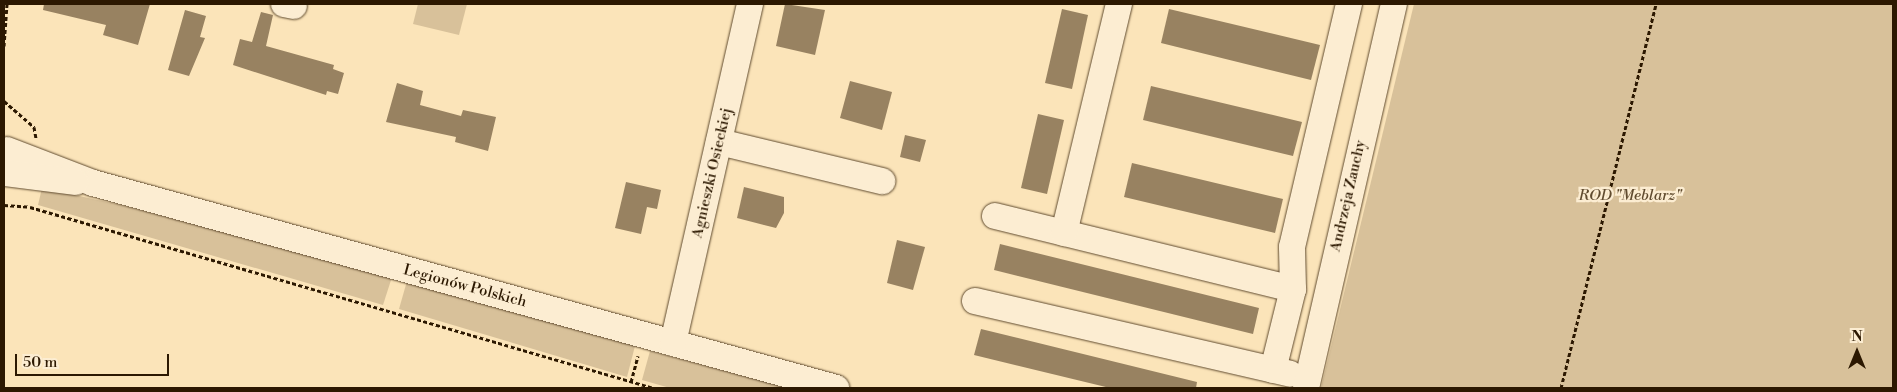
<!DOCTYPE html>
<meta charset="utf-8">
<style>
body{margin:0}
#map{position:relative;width:1897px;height:392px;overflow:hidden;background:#fbe4b9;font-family:"Libre Bodoni",serif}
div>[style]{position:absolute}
.green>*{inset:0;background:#d8c19a}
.building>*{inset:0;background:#988261}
.path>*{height:3px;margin-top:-1.5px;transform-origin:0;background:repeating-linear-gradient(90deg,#2c1801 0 4px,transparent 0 6.5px)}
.roads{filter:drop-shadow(0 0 1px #604b2f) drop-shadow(0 0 1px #604b2f)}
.minor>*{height:26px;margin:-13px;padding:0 13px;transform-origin:13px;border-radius:13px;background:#fcedd2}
span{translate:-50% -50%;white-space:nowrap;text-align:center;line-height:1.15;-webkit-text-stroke:4.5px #fcedd2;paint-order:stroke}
.street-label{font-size:15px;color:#2c1801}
.park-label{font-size:15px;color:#604b2f;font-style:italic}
.frame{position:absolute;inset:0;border:5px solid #2c1801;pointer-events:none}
.north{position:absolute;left:1832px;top:327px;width:50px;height:50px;-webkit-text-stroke:4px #fcedd2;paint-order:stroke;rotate:0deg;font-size:14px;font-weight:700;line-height:20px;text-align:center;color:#2c1801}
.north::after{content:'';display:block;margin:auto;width:18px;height:22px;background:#2c1801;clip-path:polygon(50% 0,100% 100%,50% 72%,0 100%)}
.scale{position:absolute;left:15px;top:354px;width:154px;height:22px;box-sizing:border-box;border:2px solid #2c1801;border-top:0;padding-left:6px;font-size:15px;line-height:18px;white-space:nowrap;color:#2c1801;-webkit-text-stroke:4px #fcedd2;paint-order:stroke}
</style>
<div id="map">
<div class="green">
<i style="clip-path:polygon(418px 4px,467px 4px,459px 35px,413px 24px)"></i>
<i style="clip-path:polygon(1414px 4px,1893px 4px,1893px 388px,1321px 388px)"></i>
<i style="clip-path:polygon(42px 188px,121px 205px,392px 277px,383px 305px,38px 205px)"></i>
<i style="clip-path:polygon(407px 281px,635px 346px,627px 377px,399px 309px)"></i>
<i style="clip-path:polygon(650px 351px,788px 388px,670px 388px,642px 380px)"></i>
</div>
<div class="building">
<i style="clip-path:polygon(44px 4px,150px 4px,138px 45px,103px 35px,106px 25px,43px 10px)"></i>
<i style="clip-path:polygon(785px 4px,825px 10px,815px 55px,776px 46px)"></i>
<i style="clip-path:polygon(1062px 9px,1088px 15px,1072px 89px,1045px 83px)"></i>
<i style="clip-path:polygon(1169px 9px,1320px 45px,1311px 80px,1161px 43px)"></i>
<i style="clip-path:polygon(185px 10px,206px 16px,200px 37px,205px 38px,189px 76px,168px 70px)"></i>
<i style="clip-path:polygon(261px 12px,273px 15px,266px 46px,334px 65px,333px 69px,344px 73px,338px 94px,327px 91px,326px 95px,233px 65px,240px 39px,252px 42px)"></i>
<i style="clip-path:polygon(850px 81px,892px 92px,882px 130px,840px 118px)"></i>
<i style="clip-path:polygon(397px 83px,423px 91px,420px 105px,461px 116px,463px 110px,496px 117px,488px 151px,455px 142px,456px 137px,386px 122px)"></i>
<i style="clip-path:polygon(1151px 86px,1302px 122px,1293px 156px,1143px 120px)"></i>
<i style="clip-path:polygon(1038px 114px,1064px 120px,1047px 194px,1021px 188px)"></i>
<i style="clip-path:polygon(905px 135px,926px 140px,920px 162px,900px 157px)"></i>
<i style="clip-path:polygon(1132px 163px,1283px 199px,1275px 233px,1124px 197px)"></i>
<i style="clip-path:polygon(626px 182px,661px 190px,657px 209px,647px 207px,641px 234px,615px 228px)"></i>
<i style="clip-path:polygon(744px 187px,784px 197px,784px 213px,776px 228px,737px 218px)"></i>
<i style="clip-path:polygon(897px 240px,925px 247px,913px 290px,887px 283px)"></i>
<i style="clip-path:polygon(1000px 244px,1259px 308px,1253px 334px,994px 270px)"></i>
<i style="clip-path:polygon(981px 329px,1197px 382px,1196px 388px,1110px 388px,974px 355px)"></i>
</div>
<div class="path">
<i style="left:4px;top:46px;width:42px;rotate:-85.9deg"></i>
<i style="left:4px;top:101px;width:40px;rotate:41deg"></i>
<i style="left:34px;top:127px;width:11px;rotate:80deg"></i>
<i style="left:4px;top:205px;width:26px;rotate:4deg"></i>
<i style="left:30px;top:207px;width:650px;rotate:16.18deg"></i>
<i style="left:631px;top:382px;width:27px;rotate:-75deg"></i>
<i style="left:1561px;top:388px;width:396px;rotate:-76.1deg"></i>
</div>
<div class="roads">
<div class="minor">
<i style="left:284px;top:4px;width:10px;rotate:11deg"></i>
<i style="left:719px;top:142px;width:168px;rotate:13.5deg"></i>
<i style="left:7px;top:150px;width:92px;rotate:21deg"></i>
<i style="left:93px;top:183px;width:771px;rotate:15.42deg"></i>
<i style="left:4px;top:173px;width:72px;rotate:7.2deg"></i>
<i style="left:995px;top:216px;width:307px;rotate:13.8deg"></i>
<i style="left:1064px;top:233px;width:236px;rotate:-76.5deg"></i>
<i style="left:975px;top:301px;width:323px;rotate:13deg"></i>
<i style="left:673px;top:343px;width:348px;rotate:-77.2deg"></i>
<i style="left:1273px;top:370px;width:83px;rotate:-76.1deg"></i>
<i style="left:1293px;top:289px;width:42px;rotate:-91.4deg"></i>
<i style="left:1292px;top:247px;width:250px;rotate:-76.8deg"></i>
<i style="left:1306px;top:388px;width:394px;rotate:-77.1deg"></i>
</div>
</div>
<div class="street-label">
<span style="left:712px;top:173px;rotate:-77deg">Agnieszki Osieckiej</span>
<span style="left:1348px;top:196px;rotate:-77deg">Andrzeja Zauchy</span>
<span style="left:465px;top:286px;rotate:15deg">Legionów Polskich</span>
</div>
<div class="park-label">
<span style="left:1630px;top:196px">ROD "Meblarz"</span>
</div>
<div class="frame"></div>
<div class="north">N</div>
<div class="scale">50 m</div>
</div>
